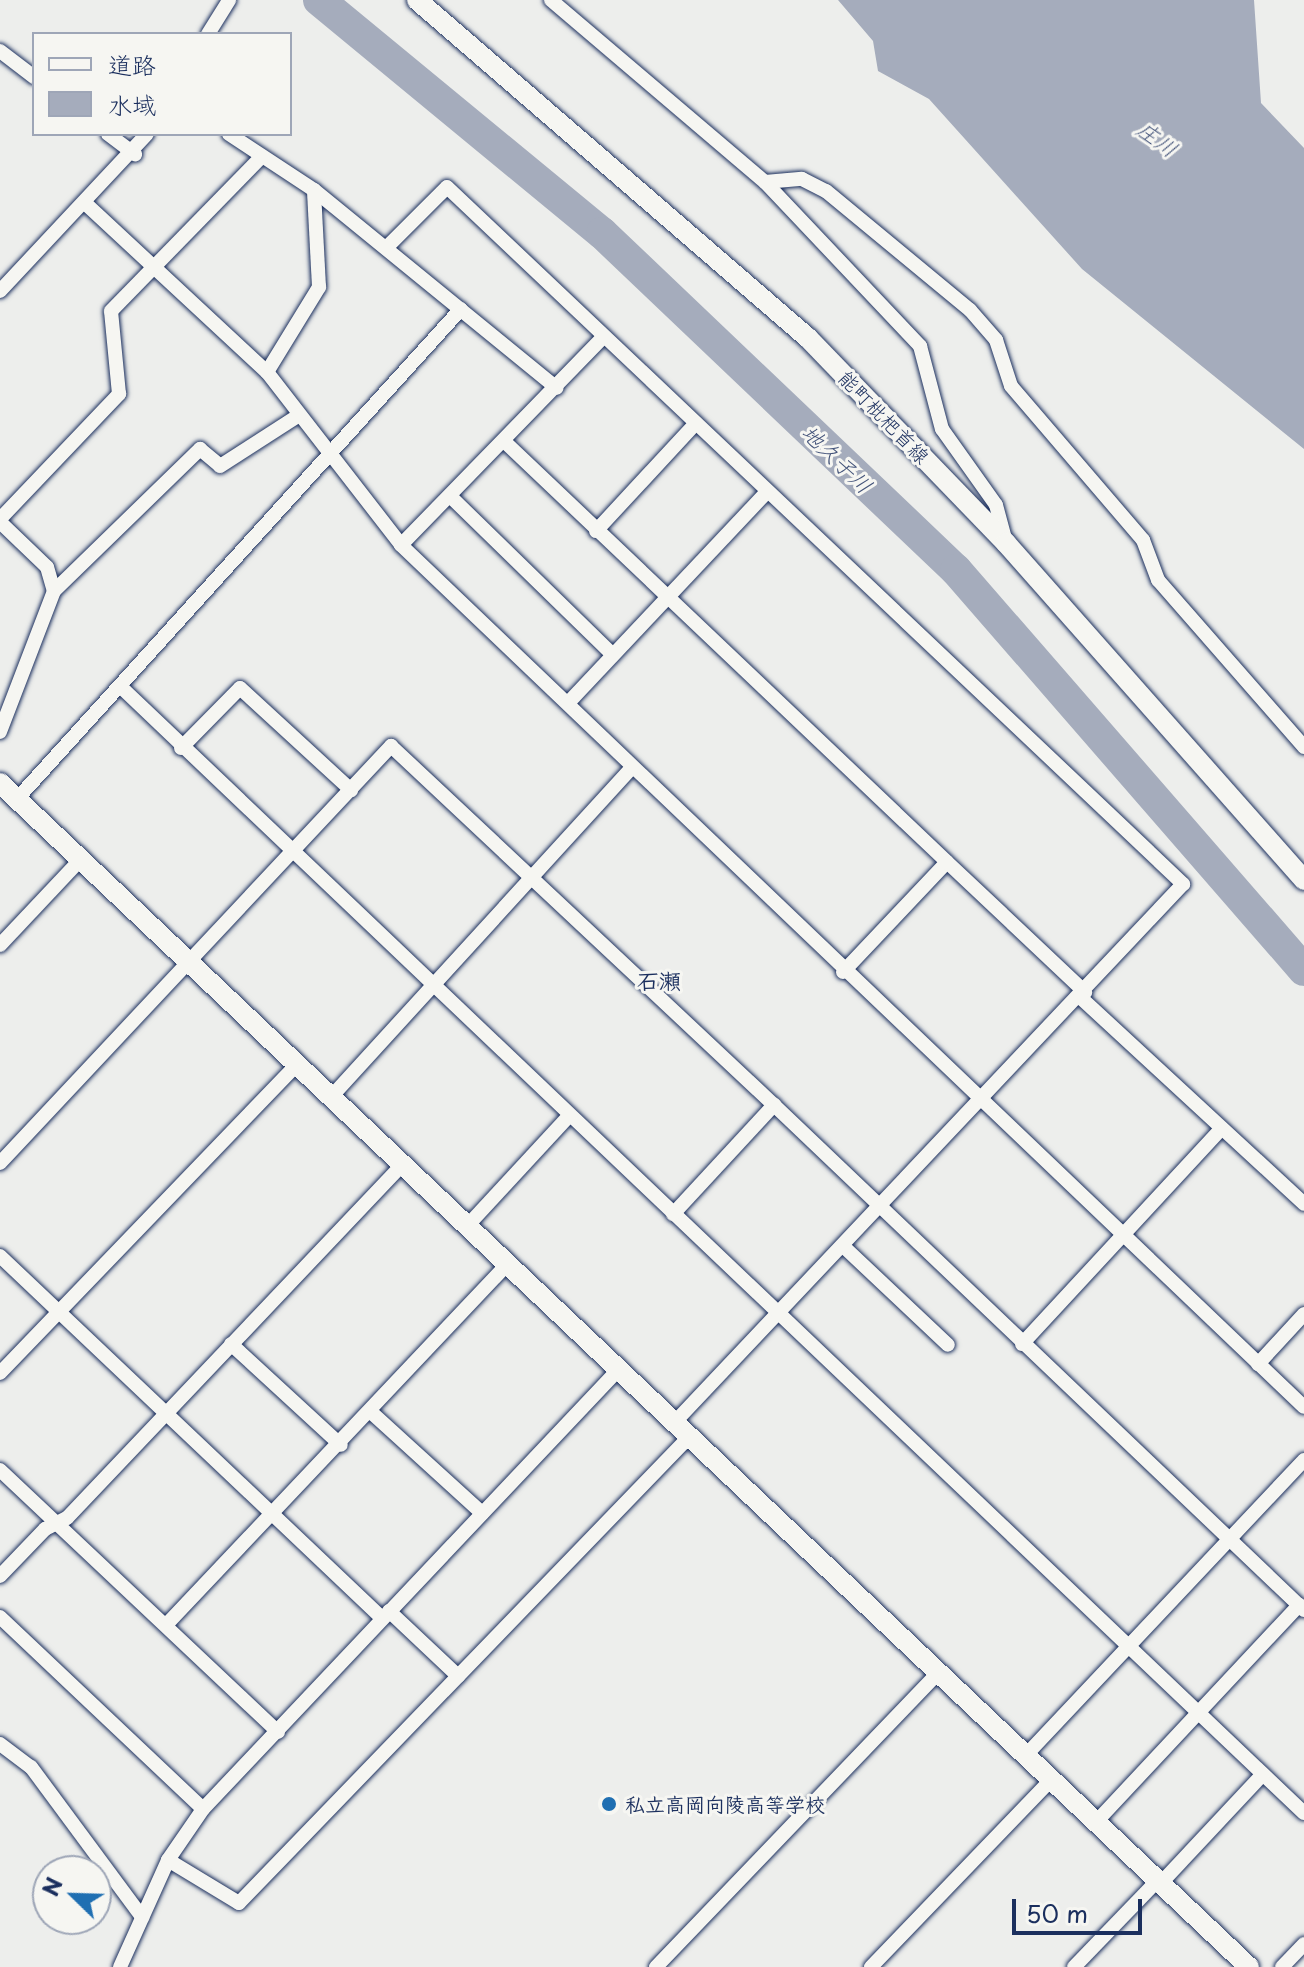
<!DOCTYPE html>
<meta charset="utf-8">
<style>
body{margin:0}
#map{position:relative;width:1304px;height:1967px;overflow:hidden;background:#edeeec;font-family:"Playpen Sans","Klee One",sans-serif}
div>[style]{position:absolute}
.water>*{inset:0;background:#a5acbc}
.river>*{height:32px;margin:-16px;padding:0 16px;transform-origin:16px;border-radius:16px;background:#a5acbc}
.roads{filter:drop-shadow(0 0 2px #1b2f5e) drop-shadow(0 0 2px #1b2f5e)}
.street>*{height:14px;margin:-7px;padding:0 7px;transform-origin:7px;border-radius:7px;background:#f6f6f2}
.secondary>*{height:20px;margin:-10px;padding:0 10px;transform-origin:10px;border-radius:10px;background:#f6f6f2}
.dots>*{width:22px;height:22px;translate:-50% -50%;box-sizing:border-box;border:4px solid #f6f6f2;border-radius:50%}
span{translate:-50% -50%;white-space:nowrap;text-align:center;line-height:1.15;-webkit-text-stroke:6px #f6f6f2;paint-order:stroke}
.street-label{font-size:20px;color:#1b2f5e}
.poi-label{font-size:20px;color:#1b2f5e;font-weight:700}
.left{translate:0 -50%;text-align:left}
.water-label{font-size:22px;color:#44547a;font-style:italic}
.neighbourhood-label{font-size:22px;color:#1b2f5e;font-weight:700}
.legend{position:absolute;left:32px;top:32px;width:260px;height:104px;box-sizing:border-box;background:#f6f6f2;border:2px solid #9ea6b7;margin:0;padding:10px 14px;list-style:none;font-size:24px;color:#1b2f5e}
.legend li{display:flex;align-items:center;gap:16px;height:40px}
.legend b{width:40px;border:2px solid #9ea6b7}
.north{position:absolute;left:32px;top:1855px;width:80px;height:80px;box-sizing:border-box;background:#f6f6f2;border:2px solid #9ea6b7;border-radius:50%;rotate:293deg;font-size:22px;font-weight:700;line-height:32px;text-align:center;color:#1b2f5e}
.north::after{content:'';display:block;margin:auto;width:28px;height:36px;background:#1f6fb2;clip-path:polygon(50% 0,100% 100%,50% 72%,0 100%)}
.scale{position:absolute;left:1012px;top:1899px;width:130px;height:36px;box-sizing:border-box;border:4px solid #1b2f5e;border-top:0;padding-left:10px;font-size:24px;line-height:28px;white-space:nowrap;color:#1b2f5e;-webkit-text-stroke:6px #f6f6f2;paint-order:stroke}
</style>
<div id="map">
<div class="water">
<i style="clip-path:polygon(838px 0,1254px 0,1261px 103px,1304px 148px,1304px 449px,1082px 269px,929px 99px,878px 71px,873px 41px)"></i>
</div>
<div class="river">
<i style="left:319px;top:0;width:367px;rotate:39.5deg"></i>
<i style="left:602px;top:233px;width:489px;rotate:43.6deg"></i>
<i style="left:956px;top:570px;width:530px;rotate:48.98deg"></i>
</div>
<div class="roads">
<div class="street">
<i style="left:551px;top:0;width:281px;rotate:40.4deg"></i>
<i style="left:765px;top:182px;width:226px;rotate:46.6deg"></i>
<i style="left:920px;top:346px;width:86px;rotate:75.2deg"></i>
<i style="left:942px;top:429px;width:93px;rotate:54.6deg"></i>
<i style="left:996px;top:505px;width:35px;rotate:75deg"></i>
<i style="left:208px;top:34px;width:40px;rotate:-58deg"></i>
<i style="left:0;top:51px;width:43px;rotate:37.4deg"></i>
<i style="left:108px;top:134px;width:34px;rotate:37deg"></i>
<i style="left:229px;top:134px;width:102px;rotate:33.4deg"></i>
<i style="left:314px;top:190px;width:313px;rotate:39.2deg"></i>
<i style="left:765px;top:182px;width:37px;rotate:-5deg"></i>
<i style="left:802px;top:179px;width:27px;rotate:27deg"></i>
<i style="left:826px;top:191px;width:187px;rotate:39.6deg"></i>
<i style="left:970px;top:310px;width:40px;rotate:49deg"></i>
<i style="left:996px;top:340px;width:48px;rotate:71.9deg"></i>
<i style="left:1011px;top:386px;width:203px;rotate:49.4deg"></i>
<i style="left:1143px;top:540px;width:43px;rotate:69.4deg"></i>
<i style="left:1158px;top:580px;width:222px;rotate:48.8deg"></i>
<i style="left:86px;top:204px;width:247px;rotate:42.9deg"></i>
<i style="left:267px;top:372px;width:219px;rotate:52.2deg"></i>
<i style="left:401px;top:545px;width:1248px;rotate:43.67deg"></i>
<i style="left:386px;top:248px;width:86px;rotate:-45deg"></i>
<i style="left:447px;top:187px;width:1014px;rotate:43.44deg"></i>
<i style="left:1183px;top:884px;width:740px;rotate:133.36deg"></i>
<i style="left:0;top:291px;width:215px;rotate:-46.9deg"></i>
<i style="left:267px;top:372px;width:100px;rotate:-58.5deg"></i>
<i style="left:319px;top:287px;width:97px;rotate:-93deg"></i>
<i style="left:506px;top:443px;width:608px;rotate:43.53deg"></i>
<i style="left:451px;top:497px;width:226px;rotate:44.3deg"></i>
<i style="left:0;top:519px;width:173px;rotate:-46.4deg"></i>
<i style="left:119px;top:394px;width:83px;rotate:-95.5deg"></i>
<i style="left:111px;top:311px;width:216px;rotate:-45.7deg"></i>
<i style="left:0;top:522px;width:65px;rotate:43.8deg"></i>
<i style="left:47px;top:567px;width:25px;rotate:74deg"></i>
<i style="left:54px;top:591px;width:151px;rotate:111deg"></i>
<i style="left:596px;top:531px;width:147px;rotate:-47.2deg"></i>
<i style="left:401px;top:545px;width:291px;rotate:-45.8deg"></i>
<i style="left:54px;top:591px;width:204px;rotate:-44.2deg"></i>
<i style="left:200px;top:449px;width:26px;rotate:40deg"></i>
<i style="left:220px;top:466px;width:93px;rotate:-32.7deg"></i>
<i style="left:121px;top:687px;width:1633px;rotate:43.59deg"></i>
<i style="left:568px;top:703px;width:291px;rotate:-46.7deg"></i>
<i style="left:181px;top:748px;width:84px;rotate:-45.5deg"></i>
<i style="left:240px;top:688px;width:151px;rotate:42.6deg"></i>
<i style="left:17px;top:799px;width:661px;rotate:-47.82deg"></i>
<i style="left:0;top:945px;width:118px;rotate:-46.7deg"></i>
<i style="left:843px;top:972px;width:151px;rotate:-46.6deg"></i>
<i style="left:947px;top:862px;width:190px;rotate:43.3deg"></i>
<i style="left:1080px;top:997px;width:305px;rotate:42.7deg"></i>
<i style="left:332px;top:1096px;width:445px;rotate:-47.6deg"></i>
<i style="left:0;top:1163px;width:572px;rotate:-46.84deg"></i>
<i style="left:391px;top:746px;width:525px;rotate:43.15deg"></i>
<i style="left:673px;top:1214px;width:149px;rotate:-47.2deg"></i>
<i style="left:774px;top:1105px;width:732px;rotate:43.62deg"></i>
<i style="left:468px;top:1225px;width:149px;rotate:-47.2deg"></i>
<i style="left:843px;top:1246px;width:144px;rotate:43.3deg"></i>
<i style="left:0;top:1256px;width:526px;rotate:43.46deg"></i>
<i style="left:231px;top:1344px;width:149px;rotate:42.6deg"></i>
<i style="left:1022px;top:1344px;width:294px;rotate:-47.2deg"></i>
<i style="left:1258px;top:1364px;width:68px;rotate:-47.4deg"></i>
<i style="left:0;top:1373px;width:429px;rotate:-46.1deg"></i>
<i style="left:372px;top:1413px;width:149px;rotate:42.3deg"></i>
<i style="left:0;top:1470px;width:382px;rotate:43.3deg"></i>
<i style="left:0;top:1576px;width:65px;rotate:-46.2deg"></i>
<i style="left:45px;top:1529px;width:25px;rotate:-27deg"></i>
<i style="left:67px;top:1518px;width:488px;rotate:-46.5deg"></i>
<i style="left:389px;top:1611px;width:95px;rotate:43.3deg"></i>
<i style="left:0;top:1617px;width:279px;rotate:43.4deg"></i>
<i style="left:167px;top:1624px;width:496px;rotate:-46.6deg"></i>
<i style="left:0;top:1744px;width:39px;rotate:37deg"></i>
<i style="left:31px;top:1767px;width:187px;rotate:53.5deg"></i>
<i style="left:1027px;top:1754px;width:404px;rotate:-46.7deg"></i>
<i style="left:1097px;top:1821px;width:296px;rotate:-46.9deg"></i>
<i style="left:168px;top:1860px;width:83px;rotate:31.2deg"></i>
<i style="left:239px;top:1903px;width:648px;rotate:-46deg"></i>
<i style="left:1161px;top:1883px;width:149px;rotate:-46.9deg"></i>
<i style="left:120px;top:1967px;width:117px;rotate:-65.8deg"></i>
<i style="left:168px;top:1860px;width:62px;rotate:-55.5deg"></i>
<i style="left:203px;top:1809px;width:606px;rotate:-46.61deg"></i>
<i style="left:656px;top:1967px;width:410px;rotate:-46.2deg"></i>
<i style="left:871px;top:1967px;width:261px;rotate:-46.1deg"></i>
<i style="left:1074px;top:1967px;width:121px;rotate:-46deg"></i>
<i style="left:1282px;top:1967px;width:32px;rotate:-46deg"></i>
</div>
<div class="secondary">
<i style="left:417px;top:0;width:517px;rotate:40.84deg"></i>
<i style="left:808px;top:338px;width:285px;rotate:46deg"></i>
<i style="left:1006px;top:543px;width:450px;rotate:48.5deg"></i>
<i style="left:0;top:783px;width:1721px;rotate:43.47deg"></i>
</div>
</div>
<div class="dots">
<i style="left:609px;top:1804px;background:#1f6fb2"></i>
</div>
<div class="street-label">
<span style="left:884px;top:417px;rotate:46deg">能町枇杷首線</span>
</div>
<div class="poi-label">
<span class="left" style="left:625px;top:1804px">私立高岡向陵高等学校</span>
</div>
<div class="water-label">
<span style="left:1158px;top:138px;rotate:36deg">庄川</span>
<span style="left:838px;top:458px;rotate:44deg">地久子川</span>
</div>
<div class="neighbourhood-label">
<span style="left:659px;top:980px">石瀬</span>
</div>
<ul class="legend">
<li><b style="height:10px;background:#f6f6f2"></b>道路</li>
<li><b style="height:22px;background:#a5acbc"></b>水域</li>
</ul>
<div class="north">N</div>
<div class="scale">50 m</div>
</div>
